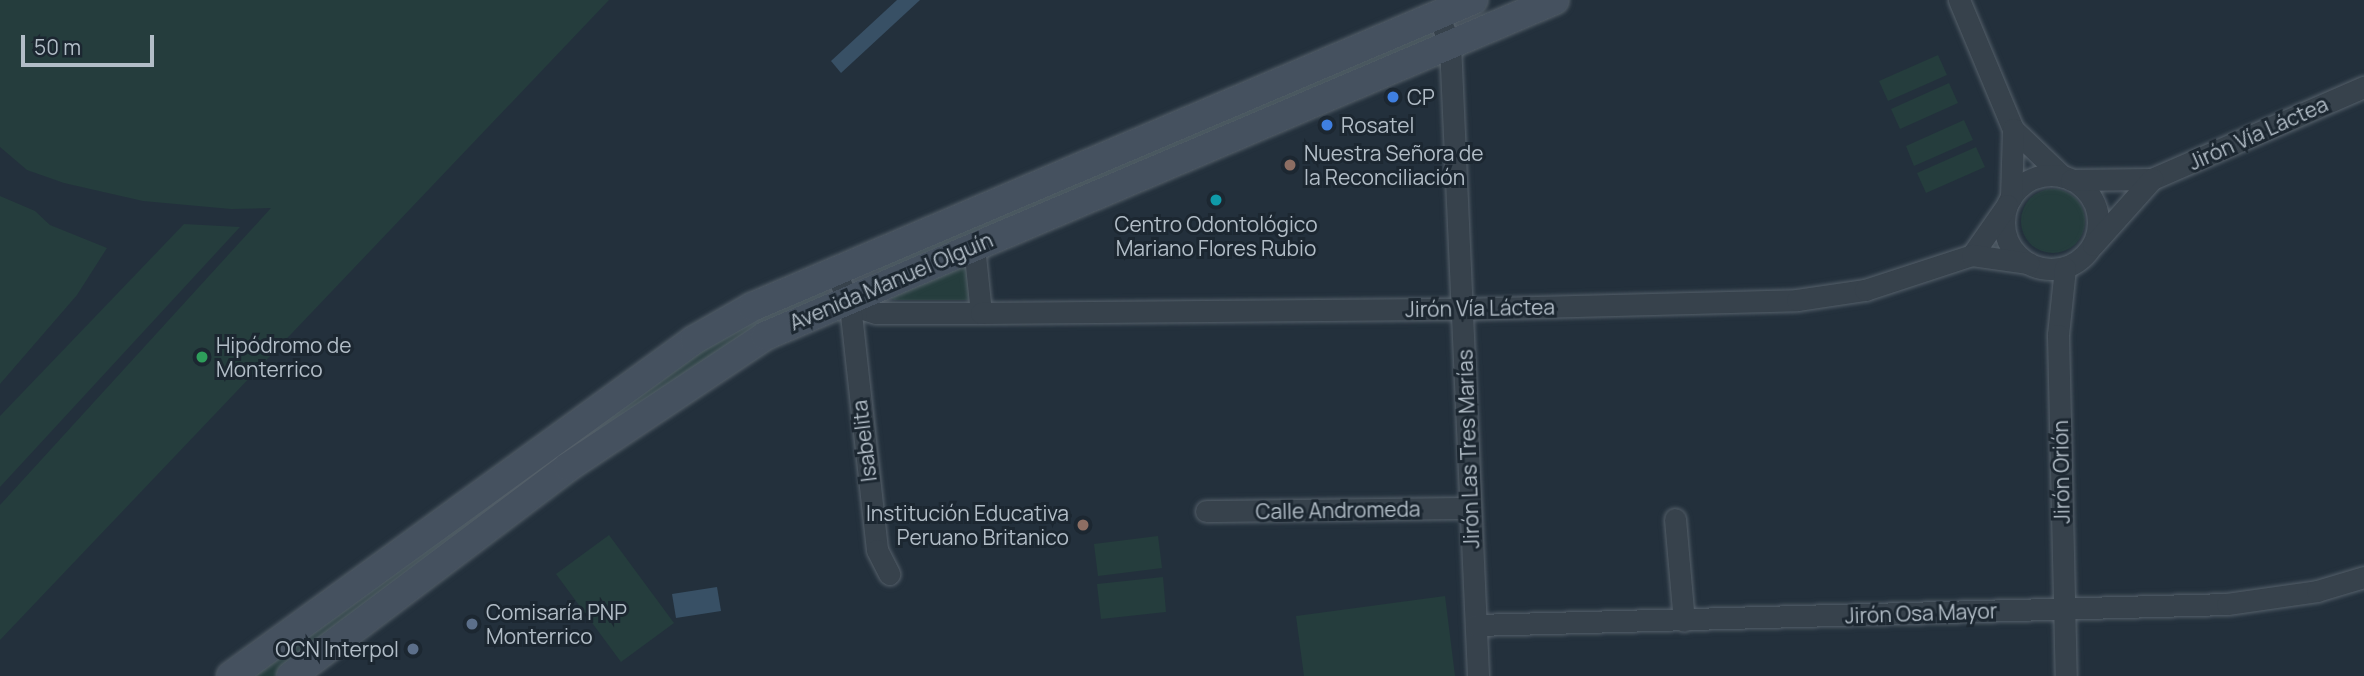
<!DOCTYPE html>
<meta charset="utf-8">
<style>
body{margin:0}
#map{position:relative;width:2364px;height:676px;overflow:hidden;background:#23303c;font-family:Manrope,sans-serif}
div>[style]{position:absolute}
.green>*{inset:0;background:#253d3d}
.round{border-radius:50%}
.water>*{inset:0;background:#385065}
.roads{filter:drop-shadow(0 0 2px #55606a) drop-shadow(0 0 2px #55606a)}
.street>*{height:21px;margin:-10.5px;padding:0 10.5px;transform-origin:10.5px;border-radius:10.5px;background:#37424c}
.street>.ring{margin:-10.5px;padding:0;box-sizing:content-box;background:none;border:21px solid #37424c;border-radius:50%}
.secondary>*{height:28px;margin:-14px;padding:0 14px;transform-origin:14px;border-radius:14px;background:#45515f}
.dots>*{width:19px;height:19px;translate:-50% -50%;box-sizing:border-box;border:4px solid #1c2731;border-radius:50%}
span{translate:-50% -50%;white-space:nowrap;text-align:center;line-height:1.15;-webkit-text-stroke:6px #1c2731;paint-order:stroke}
.poi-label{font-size:21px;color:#b2bdc7}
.left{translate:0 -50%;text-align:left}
.right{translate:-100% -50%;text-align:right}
.street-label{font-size:21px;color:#b2bdc7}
.scale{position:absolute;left:21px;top:35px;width:133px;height:32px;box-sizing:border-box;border:4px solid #b2bdc7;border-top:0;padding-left:9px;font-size:21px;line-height:24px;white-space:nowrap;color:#b2bdc7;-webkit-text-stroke:5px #1c2731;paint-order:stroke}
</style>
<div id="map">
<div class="green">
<i style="clip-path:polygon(0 0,609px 0,0 640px,0 505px,271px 208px,231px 209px,143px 201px,64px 183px,27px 170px,0 147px)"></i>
<i style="clip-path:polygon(1428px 25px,1433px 42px,881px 275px,876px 262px)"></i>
<i style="clip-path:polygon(1938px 55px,1947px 75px,1888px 101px,1879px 81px)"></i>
<i style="clip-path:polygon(1949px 83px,1958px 103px,1900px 129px,1891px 109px)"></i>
<i style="clip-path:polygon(1964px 120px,1973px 140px,1914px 166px,1906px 146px)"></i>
<i style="clip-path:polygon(1976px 147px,1985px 167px,1926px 193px,1917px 173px)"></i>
<i class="round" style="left:2021px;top:189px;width:64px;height:64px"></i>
<i style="clip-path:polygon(0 196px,35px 211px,50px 225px,107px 248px,77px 295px,0 384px)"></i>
<i style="clip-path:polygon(184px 224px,240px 227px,0 487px,0 416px)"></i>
<i style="clip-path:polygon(966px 262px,970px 300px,894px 300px,889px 296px)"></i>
<i style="clip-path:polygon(828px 290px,821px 301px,575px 448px,568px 441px,703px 342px)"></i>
<i style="clip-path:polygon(545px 457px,555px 467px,275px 676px,247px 676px)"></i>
<i style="clip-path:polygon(609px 535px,674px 623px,621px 662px,556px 574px)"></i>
<i style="clip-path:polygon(1158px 536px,1162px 568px,1098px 576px,1094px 544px)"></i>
<i style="clip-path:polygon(1163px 577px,1166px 612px,1101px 619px,1097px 584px)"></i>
<i style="clip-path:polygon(1445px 596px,1455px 676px,1304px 676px,1296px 616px)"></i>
</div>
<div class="water">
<i style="clip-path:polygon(897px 0,920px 0,841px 73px,831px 61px)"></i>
<i style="clip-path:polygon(717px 587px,721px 611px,676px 618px,672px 594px)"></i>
</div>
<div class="roads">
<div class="street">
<i style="left:1959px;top:0;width:140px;rotate:67.3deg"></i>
<i style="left:2013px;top:129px;width:69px;rotate:43.8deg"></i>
<i style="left:1438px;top:15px;width:31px;rotate:68deg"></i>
<i style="left:1450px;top:44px;width:633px;rotate:87.46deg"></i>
<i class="ring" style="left:2004px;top:175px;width:73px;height:73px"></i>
<i style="left:2071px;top:180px;width:81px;rotate:-0.7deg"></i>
<i style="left:2152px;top:179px;width:231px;rotate:-23.5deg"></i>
<i style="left:2011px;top:198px;width:69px;rotate:-88.3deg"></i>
<i style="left:2093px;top:245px;width:89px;rotate:-48.2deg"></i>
<i style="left:974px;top:246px;width:67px;rotate:84deg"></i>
<i style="left:1972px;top:255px;width:61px;rotate:-55deg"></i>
<i style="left:2065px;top:268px;width:67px;rotate:96deg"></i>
<i style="left:2058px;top:335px;width:341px;rotate:88.7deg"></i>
<i style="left:835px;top:270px;width:38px;rotate:67deg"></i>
<i style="left:850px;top:305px;width:27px;rotate:17deg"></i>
<i style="left:876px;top:313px;width:105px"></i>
<i style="left:981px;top:313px;width:482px;rotate:-0.5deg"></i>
<i style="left:1463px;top:309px;width:334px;rotate:-1.5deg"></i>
<i style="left:1797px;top:300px;width:69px;rotate:-8.4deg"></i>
<i style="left:1865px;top:290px;width:113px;rotate:-18.1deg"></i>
<i style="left:1972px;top:255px;width:57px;rotate:8.1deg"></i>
<i style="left:850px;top:305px;width:246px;rotate:83.7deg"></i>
<i style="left:877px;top:550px;width:27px;rotate:63deg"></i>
<i style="left:1206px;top:511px;width:264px;rotate:-0.7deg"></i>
<i style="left:1675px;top:519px;width:102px;rotate:85deg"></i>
<i style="left:1476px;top:625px;width:751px;rotate:-1.6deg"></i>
<i style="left:2227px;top:604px;width:91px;rotate:-8.2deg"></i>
<i style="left:2317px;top:591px;width:49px;rotate:-16.6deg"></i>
</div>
<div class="secondary">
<i style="left:231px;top:676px;width:572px;rotate:-35.97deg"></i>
<i style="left:694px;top:340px;width:67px;rotate:-29.6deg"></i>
<i style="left:752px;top:307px;width:784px;rotate:-23.06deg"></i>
<i style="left:291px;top:676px;width:347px;rotate:-37deg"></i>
<i style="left:568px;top:467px;width:237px;rotate:-33.6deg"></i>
<i style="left:765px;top:336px;width:858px;rotate:-23.04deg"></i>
</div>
</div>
<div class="dots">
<i style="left:1393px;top:97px;background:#3f7fe0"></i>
<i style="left:1327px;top:125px;background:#3f7fe0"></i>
<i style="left:1290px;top:165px;background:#8d6e63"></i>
<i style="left:1216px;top:200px;background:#0f9aa8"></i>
<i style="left:202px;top:357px;background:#2e9e5b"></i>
<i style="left:1083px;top:525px;background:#8d6e63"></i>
<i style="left:472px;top:624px;background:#5c6f8a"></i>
<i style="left:413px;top:649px;background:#5c6f8a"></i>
</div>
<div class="poi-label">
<span class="left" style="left:1407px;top:97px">CP</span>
<span class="left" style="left:1341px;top:125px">Rosatel</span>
<span class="left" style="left:1304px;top:165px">Nuestra Señora de<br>la Reconciliación</span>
<span style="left:1216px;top:236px">Centro Odontológico<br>Mariano Flores Rubio</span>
<span class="left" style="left:216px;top:357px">Hipódromo de<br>Monterrico</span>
<span class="right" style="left:1069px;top:525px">Institución Educativa<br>Peruano Britanico</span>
<span class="left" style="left:486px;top:624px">Comisaría PNP<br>Monterrico</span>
<span class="right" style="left:399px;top:649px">OCN Interpol</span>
</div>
<div class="street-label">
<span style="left:2258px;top:133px;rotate:-24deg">Jirón Vía Láctea</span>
<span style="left:891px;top:281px;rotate:-23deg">Avenida Manuel Olguín</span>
<span style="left:1480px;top:308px;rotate:-1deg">Jirón Vía Láctea</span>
<span style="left:864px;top:441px;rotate:-97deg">Isabelita</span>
<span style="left:1468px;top:449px;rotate:-92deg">Jirón Las Tres Marías</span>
<span style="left:2061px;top:472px;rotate:-91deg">Jirón Orión</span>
<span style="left:1338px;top:510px;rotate:-1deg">Calle Andromeda</span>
<span style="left:1921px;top:613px;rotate:-2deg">Jirón Osa Mayor</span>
</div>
<div class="scale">50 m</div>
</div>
